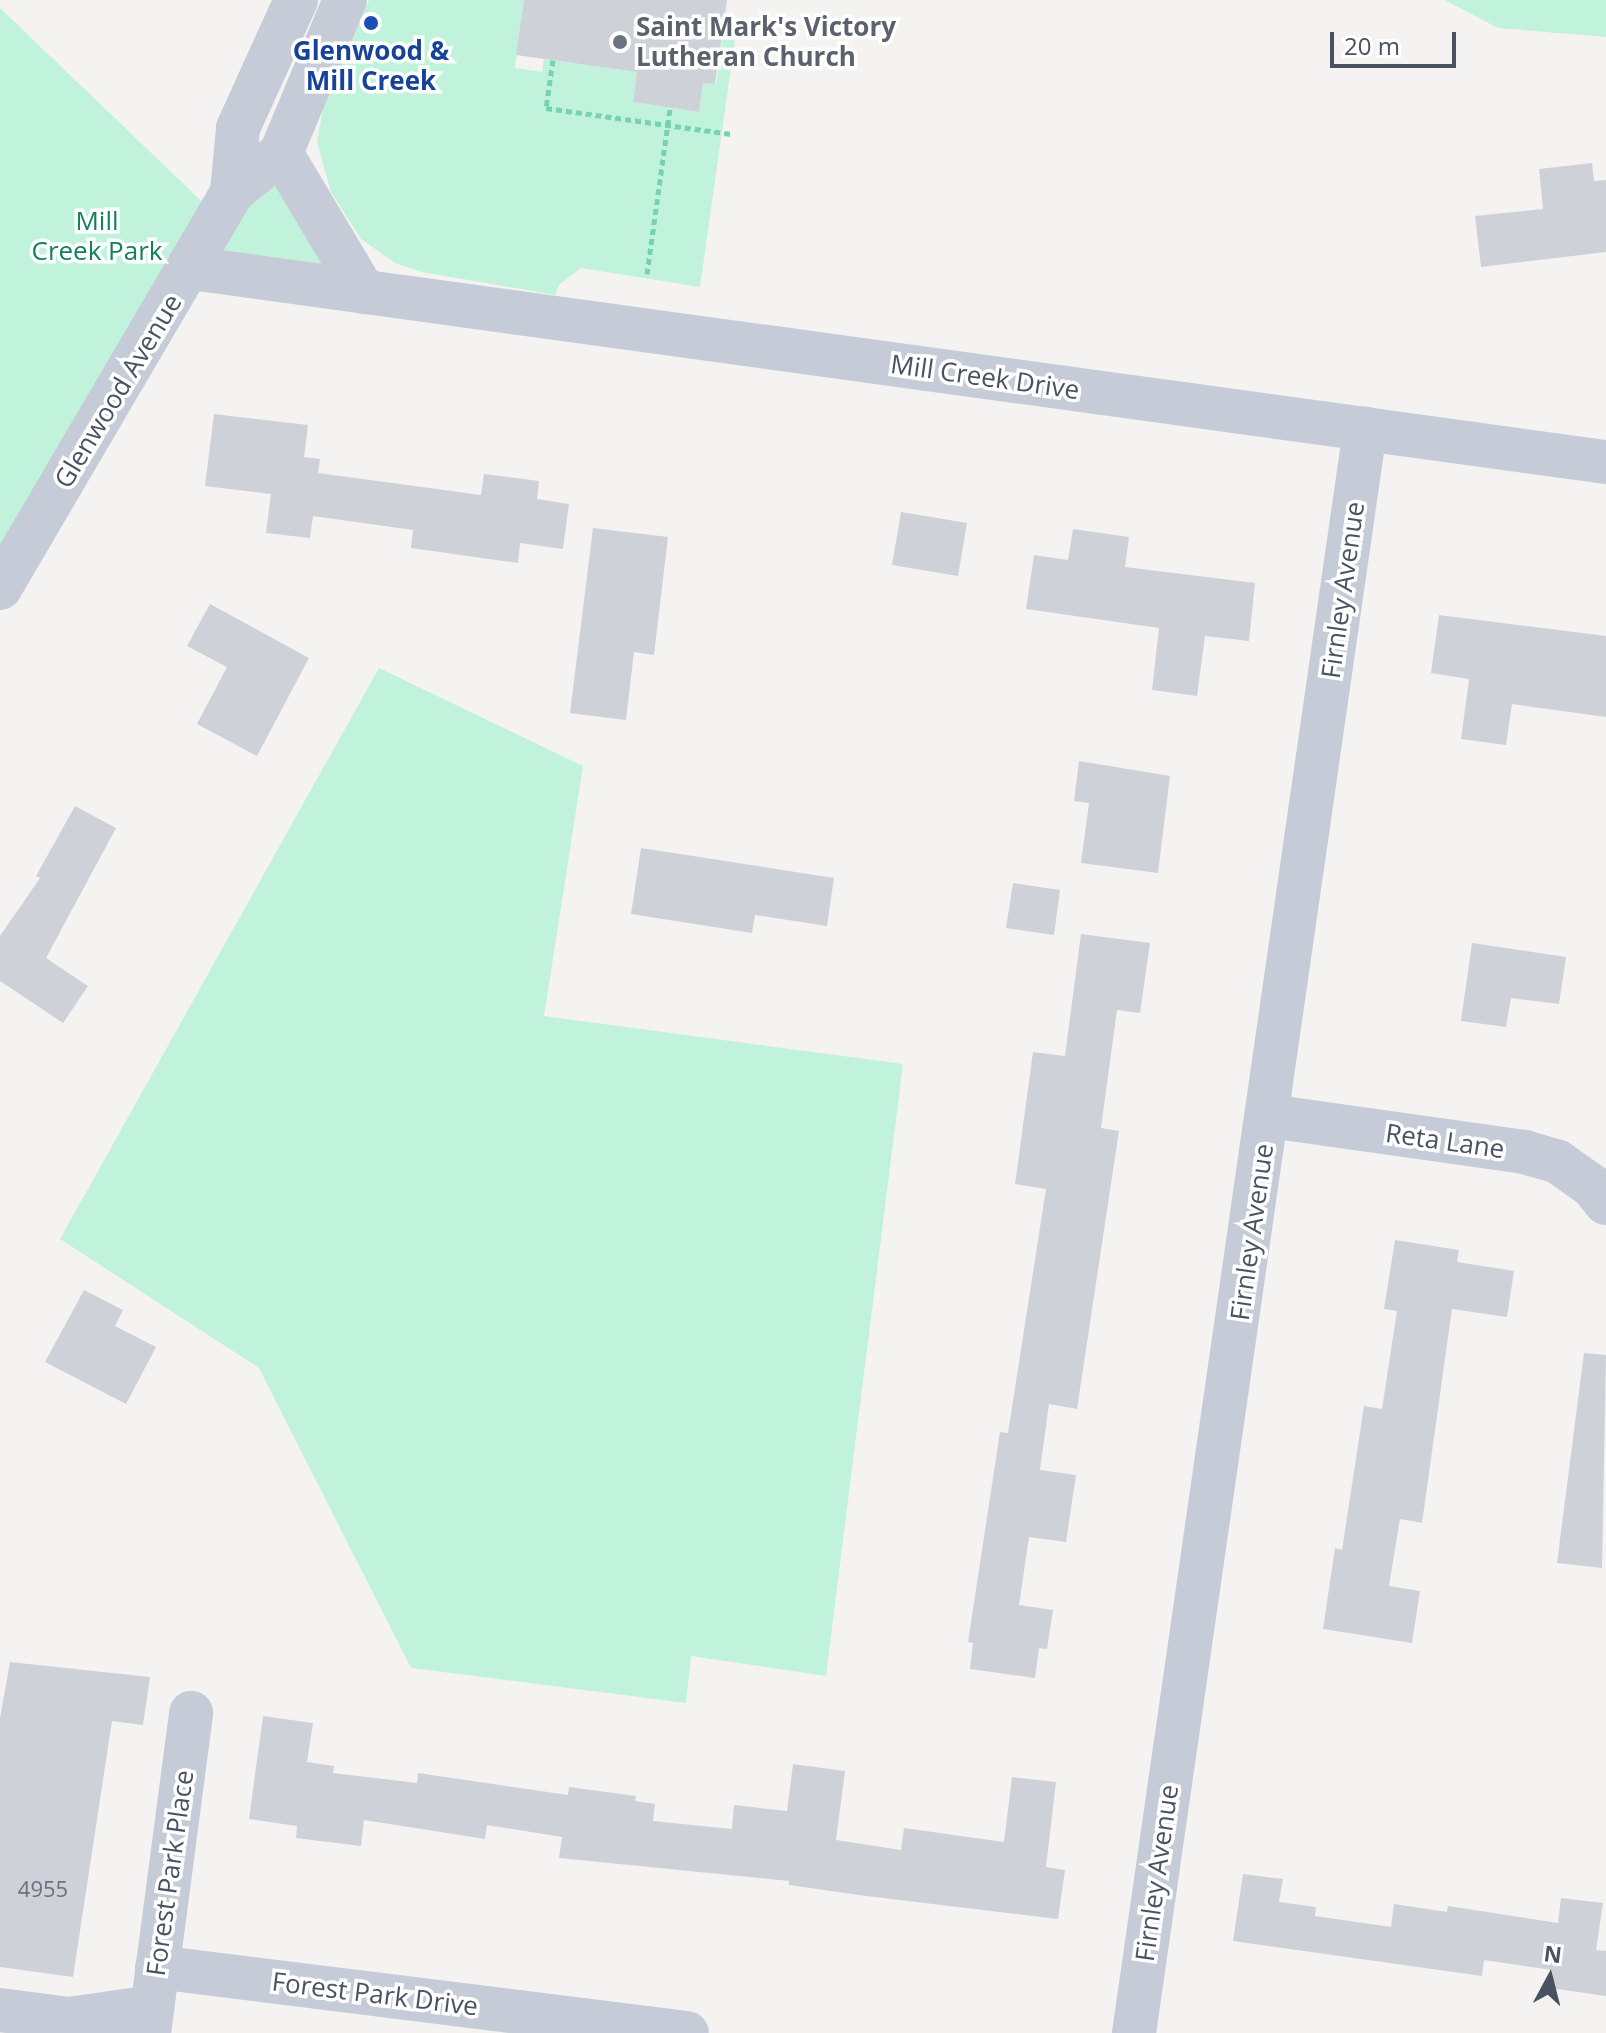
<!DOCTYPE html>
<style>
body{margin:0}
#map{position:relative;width:1606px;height:2033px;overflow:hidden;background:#f5f3f2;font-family:"Open Sans",sans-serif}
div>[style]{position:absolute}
.green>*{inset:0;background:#c1f2db}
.building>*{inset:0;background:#ced1d8}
.path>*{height:5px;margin-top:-2.5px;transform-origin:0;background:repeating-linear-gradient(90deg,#77d2b2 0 6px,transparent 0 10px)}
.minor>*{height:44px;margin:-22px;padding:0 22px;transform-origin:22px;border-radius:22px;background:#c6ccd7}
.dots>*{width:22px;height:22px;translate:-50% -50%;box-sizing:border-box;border:4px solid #fff;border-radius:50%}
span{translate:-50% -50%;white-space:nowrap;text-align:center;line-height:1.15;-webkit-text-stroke:7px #fff;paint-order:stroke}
.number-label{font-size:22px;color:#6a727f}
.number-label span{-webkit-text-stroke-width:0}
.worship-label{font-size:26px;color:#5b616d;font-weight:700}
.left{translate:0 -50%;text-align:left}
.transit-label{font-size:26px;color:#164399;font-weight:700}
.park-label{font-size:26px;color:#13825b}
.street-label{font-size:26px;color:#495261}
.north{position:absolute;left:1510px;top:1937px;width:80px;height:80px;-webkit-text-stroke:6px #fff;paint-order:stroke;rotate:7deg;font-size:22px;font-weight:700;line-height:32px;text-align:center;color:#495261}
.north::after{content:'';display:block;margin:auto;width:28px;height:36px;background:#495261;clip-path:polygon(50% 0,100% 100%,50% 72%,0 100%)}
.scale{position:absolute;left:1330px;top:32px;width:126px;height:36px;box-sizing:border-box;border:4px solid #495261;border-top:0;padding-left:10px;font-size:24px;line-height:28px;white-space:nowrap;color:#495261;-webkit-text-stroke:6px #fff;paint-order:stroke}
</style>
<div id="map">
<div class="green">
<i style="clip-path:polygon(369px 0,524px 0,515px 68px,542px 72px,544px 59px,637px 72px,633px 102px,699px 112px,703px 83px,716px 84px,724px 23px,737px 25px,700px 287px,581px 268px,559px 285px,555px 295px,422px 272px,395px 263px,361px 239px,331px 192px,317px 142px,323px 108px)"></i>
<i style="clip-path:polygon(1445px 0,1606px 0,1606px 37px,1498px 28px)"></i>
<i style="clip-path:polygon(0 8px,218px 217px,281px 153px,364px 292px,191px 268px,0 588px)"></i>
<i style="clip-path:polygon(379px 668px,583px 766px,544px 1016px,903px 1064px,826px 1676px,691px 1656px,686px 1703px,411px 1668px,259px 1368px,60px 1239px)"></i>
</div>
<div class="building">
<i style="clip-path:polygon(524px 0,727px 0,715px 84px,703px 83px,699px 112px,633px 102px,637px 72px,516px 55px)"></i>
<i style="clip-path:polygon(1592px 163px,1594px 181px,1606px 180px,1606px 252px,1481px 267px,1475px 216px,1543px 209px,1539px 169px)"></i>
<i style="clip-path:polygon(214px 414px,308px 425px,304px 457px,320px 459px,318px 473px,481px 495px,484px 474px,539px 481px,537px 499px,569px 504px,563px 549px,520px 543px,518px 563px,411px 548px,413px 530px,313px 516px,310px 538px,266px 533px,271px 494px,205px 486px)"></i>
<i style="clip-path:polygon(901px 512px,967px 523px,958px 576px,892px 565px)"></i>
<i style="clip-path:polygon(593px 528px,668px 537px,654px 655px,634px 652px,626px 720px,570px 713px)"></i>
<i style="clip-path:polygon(1073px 529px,1129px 537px,1125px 567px,1255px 583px,1249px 641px,1205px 636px,1197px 696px,1152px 690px,1159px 628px,1026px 609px,1034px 555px,1068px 560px)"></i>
<i style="clip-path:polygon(210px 604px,309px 658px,257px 756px,197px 724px,227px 667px,187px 646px)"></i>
<i style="clip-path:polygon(1439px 615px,1606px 636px,1606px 717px,1512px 704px,1506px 745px,1461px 739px,1469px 679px,1431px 673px)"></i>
<i style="clip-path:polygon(1079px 761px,1170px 776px,1158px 873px,1081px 863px,1089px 803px,1074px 801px)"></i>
<i style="clip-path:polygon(75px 806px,116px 828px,46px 958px,88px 986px,63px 1023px,0 981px,0 936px,40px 878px,36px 876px)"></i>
<i style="clip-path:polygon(641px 848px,834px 878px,827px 926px,755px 915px,752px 933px,631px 914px)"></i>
<i style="clip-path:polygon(1013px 883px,1060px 890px,1054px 935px,1006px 928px)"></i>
<i style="clip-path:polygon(1081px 934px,1150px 943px,1140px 1013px,1117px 1010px,1101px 1128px,1119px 1131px,1077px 1409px,1049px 1404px,1040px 1470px,1076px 1475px,1066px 1542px,1029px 1537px,1019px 1605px,1053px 1610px,1047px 1649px,1039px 1648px,1035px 1678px,970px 1669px,973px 1643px,968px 1642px,1000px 1432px,1008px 1433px,1046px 1189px,1015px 1184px,1033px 1052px,1065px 1056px)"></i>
<i style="clip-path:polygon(1472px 943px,1566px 957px,1559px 1004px,1511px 998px,1506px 1027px,1461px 1021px)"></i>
<i style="clip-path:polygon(1395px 1240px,1459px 1250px,1457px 1262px,1514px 1271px,1507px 1317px,1452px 1309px,1422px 1523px,1400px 1519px,1389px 1586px,1420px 1591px,1412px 1643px,1323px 1629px,1335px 1548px,1342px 1550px,1364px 1406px,1382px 1409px,1397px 1311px,1384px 1309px)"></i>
<i style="clip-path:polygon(84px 1290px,123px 1310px,115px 1326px,156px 1347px,126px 1404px,45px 1362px)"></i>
<i style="clip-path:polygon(1584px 1353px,1606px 1355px,1602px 1568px,1557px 1563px)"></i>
<i style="clip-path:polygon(10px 1662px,150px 1677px,143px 1725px,112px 1721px,73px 1977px,0 1967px,0 1718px)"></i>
<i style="clip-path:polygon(263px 1716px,313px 1723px,307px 1762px,334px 1766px,333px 1773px,417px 1783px,418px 1773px,568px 1795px,569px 1787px,636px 1796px,635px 1801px,655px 1804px,653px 1821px,732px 1829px,734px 1805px,787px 1811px,793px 1764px,845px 1771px,836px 1840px,901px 1850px,904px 1828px,1004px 1842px,1012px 1777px,1056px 1782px,1046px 1867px,1065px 1870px,1058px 1919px,866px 1896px,789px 1885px,789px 1881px,559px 1858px,562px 1837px,487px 1825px,485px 1839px,364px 1820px,361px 1846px,296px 1838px,297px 1826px,249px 1819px)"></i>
<i style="clip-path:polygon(1243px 1874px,1283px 1879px,1279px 1902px,1316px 1907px,1315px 1916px,1391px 1927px,1394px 1904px,1447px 1912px,1448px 1906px,1558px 1923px,1561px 1898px,1603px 1903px,1596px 1950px,1606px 1951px,1606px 1996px,1550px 1988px,1552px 1970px,1484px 1960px,1482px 1976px,1233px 1941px)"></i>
</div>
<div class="path">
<i style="left:553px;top:60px;width:49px;rotate:98.3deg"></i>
<i style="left:546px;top:108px;width:187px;rotate:8deg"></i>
<i style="left:647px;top:274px;width:168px;rotate:-82.1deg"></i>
</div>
<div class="minor">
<i style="left:281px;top:153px;width:162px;rotate:59.2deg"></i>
<i style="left:232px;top:192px;width:64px;rotate:-84.6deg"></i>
<i style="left:238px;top:128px;width:141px;rotate:-65.6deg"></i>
<i style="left:191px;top:268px;width:1428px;rotate:7.81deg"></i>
<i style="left:0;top:588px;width:459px;rotate:-59.6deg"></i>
<i style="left:232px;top:192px;width:63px;rotate:-38.5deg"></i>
<i style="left:281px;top:153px;width:166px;rotate:-67.3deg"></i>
<i style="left:1269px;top:1116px;width:258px;rotate:8deg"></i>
<i style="left:1524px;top:1152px;width:35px;rotate:16deg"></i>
<i style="left:1558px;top:1162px;width:42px;rotate:35.2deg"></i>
<i style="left:1592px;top:1186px;width:22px;rotate:51deg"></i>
<i style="left:157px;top:1967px;width:534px;rotate:7.1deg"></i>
<i style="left:0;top:2010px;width:70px;rotate:7.4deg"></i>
<i style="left:69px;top:2019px;width:84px;rotate:-8.2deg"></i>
<i style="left:149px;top:2033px;width:323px;rotate:-82.5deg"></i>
<i style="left:1134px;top:2033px;width:1621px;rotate:-81.8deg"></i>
</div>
<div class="dots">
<i style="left:371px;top:23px;background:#1a4fb4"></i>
<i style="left:620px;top:42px;background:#6b7280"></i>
</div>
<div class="number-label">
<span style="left:43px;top:1889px">4955</span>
</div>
<div class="worship-label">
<span class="left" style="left:636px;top:42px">Saint Mark's Victory<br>Lutheran Church</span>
</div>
<div class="transit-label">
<span style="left:371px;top:66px">Glenwood &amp;<br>Mill Creek</span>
</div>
<div class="park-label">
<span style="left:97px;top:236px">Mill<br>Creek Park</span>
</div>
<div class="street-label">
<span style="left:985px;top:377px;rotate:8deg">Mill Creek Drive</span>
<span style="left:118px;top:391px;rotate:-59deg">Glenwood Avenue</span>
<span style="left:1343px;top:590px;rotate:-82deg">Firnley Avenue</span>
<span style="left:1445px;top:1141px;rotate:8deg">Reta Lane</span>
<span style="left:1252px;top:1232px;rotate:-82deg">Firnley Avenue</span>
<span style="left:170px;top:1873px;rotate:-82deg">Forest Park Place</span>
<span style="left:1157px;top:1873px;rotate:-82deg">Firnley Avenue</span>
<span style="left:375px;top:1994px;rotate:7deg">Forest Park Drive</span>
</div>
<div class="north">N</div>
<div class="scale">20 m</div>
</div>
